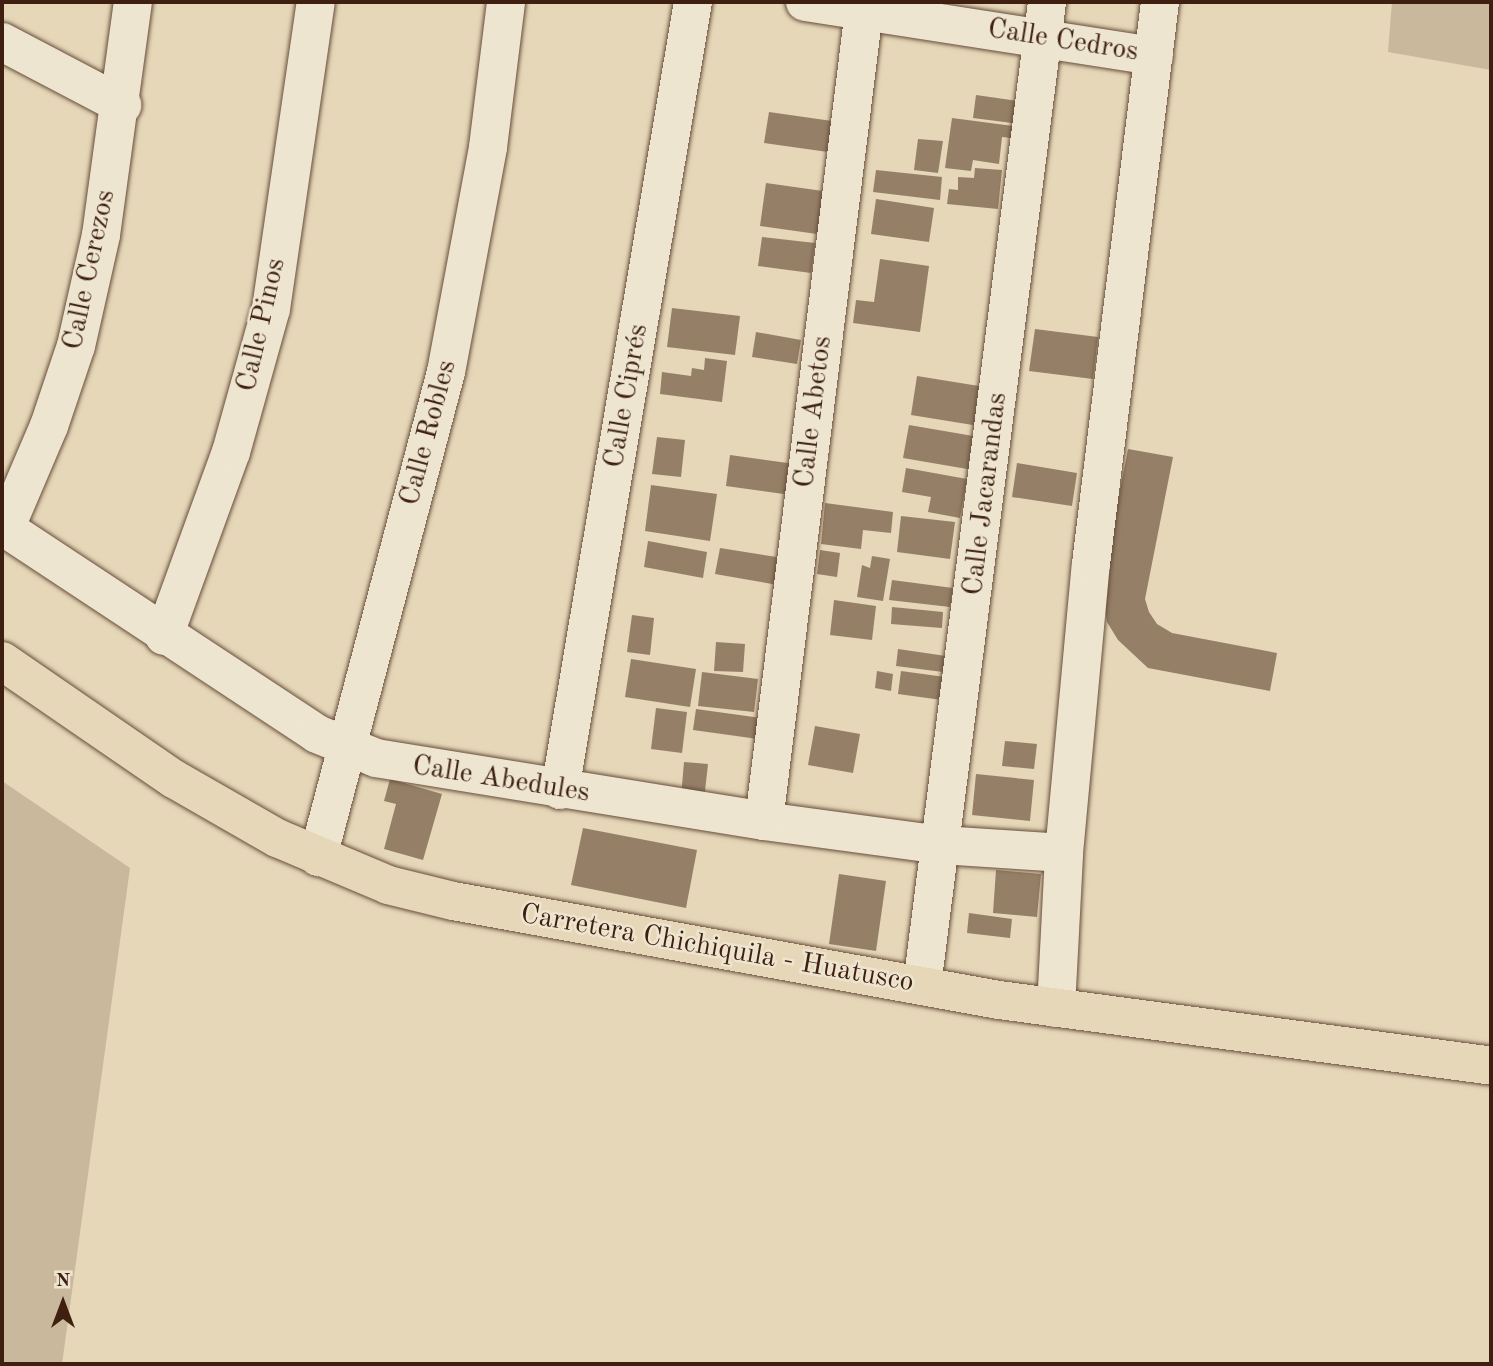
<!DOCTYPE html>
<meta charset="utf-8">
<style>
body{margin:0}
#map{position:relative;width:1493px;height:1366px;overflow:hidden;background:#e5d7b8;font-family:"Old Standard TT",serif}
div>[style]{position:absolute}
.green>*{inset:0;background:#c9b89b}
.building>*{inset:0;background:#957f67}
.roads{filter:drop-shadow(0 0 2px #684d3a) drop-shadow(0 0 2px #684d3a)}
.minor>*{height:38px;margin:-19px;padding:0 19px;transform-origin:19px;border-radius:19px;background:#eee5d1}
.major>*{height:38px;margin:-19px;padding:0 19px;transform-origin:19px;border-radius:19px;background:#e5d7b8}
span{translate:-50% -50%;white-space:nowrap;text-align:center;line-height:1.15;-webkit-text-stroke:5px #eee5d1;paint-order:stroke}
.street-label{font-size:28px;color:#3e1f10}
.frame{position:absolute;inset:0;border:4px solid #3e1f10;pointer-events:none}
.north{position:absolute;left:28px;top:1268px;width:70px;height:70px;-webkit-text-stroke:5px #eee5d1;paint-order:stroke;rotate:0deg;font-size:19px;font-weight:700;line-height:28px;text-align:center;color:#3e1f10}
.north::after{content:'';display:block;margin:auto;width:24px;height:32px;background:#3e1f10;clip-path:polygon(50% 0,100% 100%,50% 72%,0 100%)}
</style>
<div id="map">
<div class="green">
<i style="clip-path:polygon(1392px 2px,1491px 2px,1491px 70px,1388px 52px)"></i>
<i style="clip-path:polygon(2px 781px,130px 868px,62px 1364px,2px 1364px)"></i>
</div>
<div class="building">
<i style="clip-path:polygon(976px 95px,1025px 102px,1021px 124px,973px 118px)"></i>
<i style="clip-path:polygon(769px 112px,839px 122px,835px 153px,764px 143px)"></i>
<i style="clip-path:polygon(952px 118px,1013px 126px,1011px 138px,1002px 137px,999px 164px,973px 160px,971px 171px,945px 168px)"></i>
<i style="clip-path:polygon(918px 139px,943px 141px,938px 173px,914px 170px)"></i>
<i style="clip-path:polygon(975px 168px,1002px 170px,998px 209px,947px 204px,949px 189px,958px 190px,958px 177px,974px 178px)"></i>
<i style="clip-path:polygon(876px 170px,942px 177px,940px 200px,873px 192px)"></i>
<i style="clip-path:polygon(766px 183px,830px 192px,824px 235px,760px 226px)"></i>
<i style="clip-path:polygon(876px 199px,934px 208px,929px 242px,871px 234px)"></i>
<i style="clip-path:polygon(762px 237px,815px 243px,811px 273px,758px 266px)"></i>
<i style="clip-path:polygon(880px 259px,929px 266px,920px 332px,853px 323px,856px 300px,874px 302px)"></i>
<i style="clip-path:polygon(672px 308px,740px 316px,735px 355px,667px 347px)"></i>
<i style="clip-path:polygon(1035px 329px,1098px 337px,1093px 379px,1029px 371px)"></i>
<i style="clip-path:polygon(756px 332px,801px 340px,797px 364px,752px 357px)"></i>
<i style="clip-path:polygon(705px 358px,727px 361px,722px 402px,660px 394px,662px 372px,691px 376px,692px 368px,704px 370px)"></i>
<i style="clip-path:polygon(917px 376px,985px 387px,979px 426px,911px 415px)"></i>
<i style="clip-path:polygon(909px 425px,979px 437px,973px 470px,903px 458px)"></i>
<i style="clip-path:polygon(657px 437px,685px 440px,681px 477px,652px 474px)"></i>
<i style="clip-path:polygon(1128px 449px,1173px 457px,1145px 599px,1149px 612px,1157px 624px,1172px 633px,1277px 653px,1270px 691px,1148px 668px,1118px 640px,1107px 622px,1102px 582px)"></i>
<i style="clip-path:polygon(730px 455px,795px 464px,791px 495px,726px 486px)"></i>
<i style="clip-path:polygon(1017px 463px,1077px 473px,1072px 506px,1012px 497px)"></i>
<i style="clip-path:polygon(906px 468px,967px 479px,960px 518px,928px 512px,931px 497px,902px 492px)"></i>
<i style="clip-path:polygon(651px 485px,717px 494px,710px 541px,645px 531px)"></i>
<i style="clip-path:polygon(825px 503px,893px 512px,891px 533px,863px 530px,861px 549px,821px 544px)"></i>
<i style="clip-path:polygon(901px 516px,955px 522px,950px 559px,897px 552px)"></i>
<i style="clip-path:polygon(648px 541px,707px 552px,703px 578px,644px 567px)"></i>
<i style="clip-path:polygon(720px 548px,783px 558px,778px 585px,715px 574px)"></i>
<i style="clip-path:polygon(820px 550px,840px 553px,837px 577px,817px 574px)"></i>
<i style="clip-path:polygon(872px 556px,890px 559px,883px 601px,857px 597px,862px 565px,870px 568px)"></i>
<i style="clip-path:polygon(892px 580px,953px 588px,950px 607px,889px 600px)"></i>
<i style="clip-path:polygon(834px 600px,876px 606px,872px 640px,830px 635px)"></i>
<i style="clip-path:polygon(892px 607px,943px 612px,942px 628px,891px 624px)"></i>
<i style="clip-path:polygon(632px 615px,654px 618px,650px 655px,627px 652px)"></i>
<i style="clip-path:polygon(716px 642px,745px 644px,743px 672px,714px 671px)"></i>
<i style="clip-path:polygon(898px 649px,946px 656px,943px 672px,896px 666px)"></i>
<i style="clip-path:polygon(631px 659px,696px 669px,690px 707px,625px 697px)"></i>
<i style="clip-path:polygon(877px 671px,893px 674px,891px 691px,875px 688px)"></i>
<i style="clip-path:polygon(901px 671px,945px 677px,942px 700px,898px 694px)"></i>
<i style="clip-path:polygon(702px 672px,758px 679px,754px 712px,698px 706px)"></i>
<i style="clip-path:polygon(656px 708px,687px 712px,682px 753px,651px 749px)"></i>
<i style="clip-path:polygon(696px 709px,761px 718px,758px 739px,693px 730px)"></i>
<i style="clip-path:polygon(815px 726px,860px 734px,853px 773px,808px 765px)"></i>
<i style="clip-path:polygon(1005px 741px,1037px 744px,1034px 769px,1002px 766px)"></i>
<i style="clip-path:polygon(684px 762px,708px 764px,704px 800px,681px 797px)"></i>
<i style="clip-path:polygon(976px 774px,1034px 780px,1030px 821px,972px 815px)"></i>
<i style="clip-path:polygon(390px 779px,442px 794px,423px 860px,384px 849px,396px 804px,384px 801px)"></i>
<i style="clip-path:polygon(583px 828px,697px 850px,686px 908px,571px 885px)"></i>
<i style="clip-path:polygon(996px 870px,1041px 874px,1037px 917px,993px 913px)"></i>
<i style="clip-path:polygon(839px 874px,886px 881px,876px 951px,829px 944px)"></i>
<i style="clip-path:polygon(969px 913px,1012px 919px,1010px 938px,967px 933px)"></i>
</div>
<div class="roads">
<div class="minor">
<i style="left:805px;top:2px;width:353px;rotate:8.8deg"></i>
<i style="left:2px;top:42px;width:136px;rotate:27.7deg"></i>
<i style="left:2px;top:526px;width:377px;rotate:33.4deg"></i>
<i style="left:317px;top:734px;width:64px;rotate:22.1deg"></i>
<i style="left:376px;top:758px;width:393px;rotate:9.2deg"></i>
<i style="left:764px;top:821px;width:179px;rotate:7.7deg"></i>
<i style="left:941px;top:845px;width:123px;rotate:3.7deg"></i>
<i style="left:5px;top:529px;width:112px;rotate:-66.9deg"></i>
<i style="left:49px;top:426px;width:84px;rotate:-71.4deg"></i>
<i style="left:76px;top:346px;width:114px;rotate:-77.3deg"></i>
<i style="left:101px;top:235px;width:235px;rotate:-82.2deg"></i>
<i style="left:164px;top:636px;width:196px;rotate:-70deg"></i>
<i style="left:231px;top:452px;width:148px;rotate:-74.4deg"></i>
<i style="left:271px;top:309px;width:310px;rotate:-81.7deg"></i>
<i style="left:560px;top:790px;width:799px;rotate:-80.42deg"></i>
<i style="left:764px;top:821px;width:825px;rotate:-82.97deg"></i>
<i style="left:318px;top:857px;width:502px;rotate:-75.22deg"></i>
<i style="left:446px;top:372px;width:229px;rotate:-79.4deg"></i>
<i style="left:488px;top:147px;width:146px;rotate:-82.9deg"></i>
<i style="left:922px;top:986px;width:992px;rotate:-82.76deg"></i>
<i style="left:1056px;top:1008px;width:155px;rotate:-87deg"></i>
<i style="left:1064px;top:853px;width:290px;rotate:-84.7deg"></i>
<i style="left:1091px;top:564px;width:566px;rotate:-83deg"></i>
</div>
<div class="major">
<i style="left:2px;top:661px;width:209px;rotate:34.5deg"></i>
<i style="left:174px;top:779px;width:119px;rotate:29.8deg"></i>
<i style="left:277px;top:838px;width:121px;rotate:22.9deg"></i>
<i style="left:388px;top:885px;width:67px;rotate:13.8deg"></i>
<i style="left:453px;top:901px;width:555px;rotate:10.28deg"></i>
<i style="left:999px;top:1000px;width:496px;rotate:7.6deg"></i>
</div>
</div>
<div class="street-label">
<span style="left:1063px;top:41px;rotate:9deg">Calle Cedros</span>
<span style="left:90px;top:270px;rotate:-78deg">Calle Cerezos</span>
<span style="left:262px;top:325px;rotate:-77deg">Calle Pinos</span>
<span style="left:627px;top:396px;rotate:-80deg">Calle Ciprés</span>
<span style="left:814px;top:412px;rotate:-83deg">Calle Abetos</span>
<span style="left:429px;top:433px;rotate:-75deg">Calle Robles</span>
<span style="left:986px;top:494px;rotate:-83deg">Calle Jacarandas</span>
<span style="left:501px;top:780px;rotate:9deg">Calle Abedules</span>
<span style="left:717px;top:949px;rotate:10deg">Carretera Chichiquila - Huatusco</span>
</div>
<div class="frame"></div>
<div class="north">N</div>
</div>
